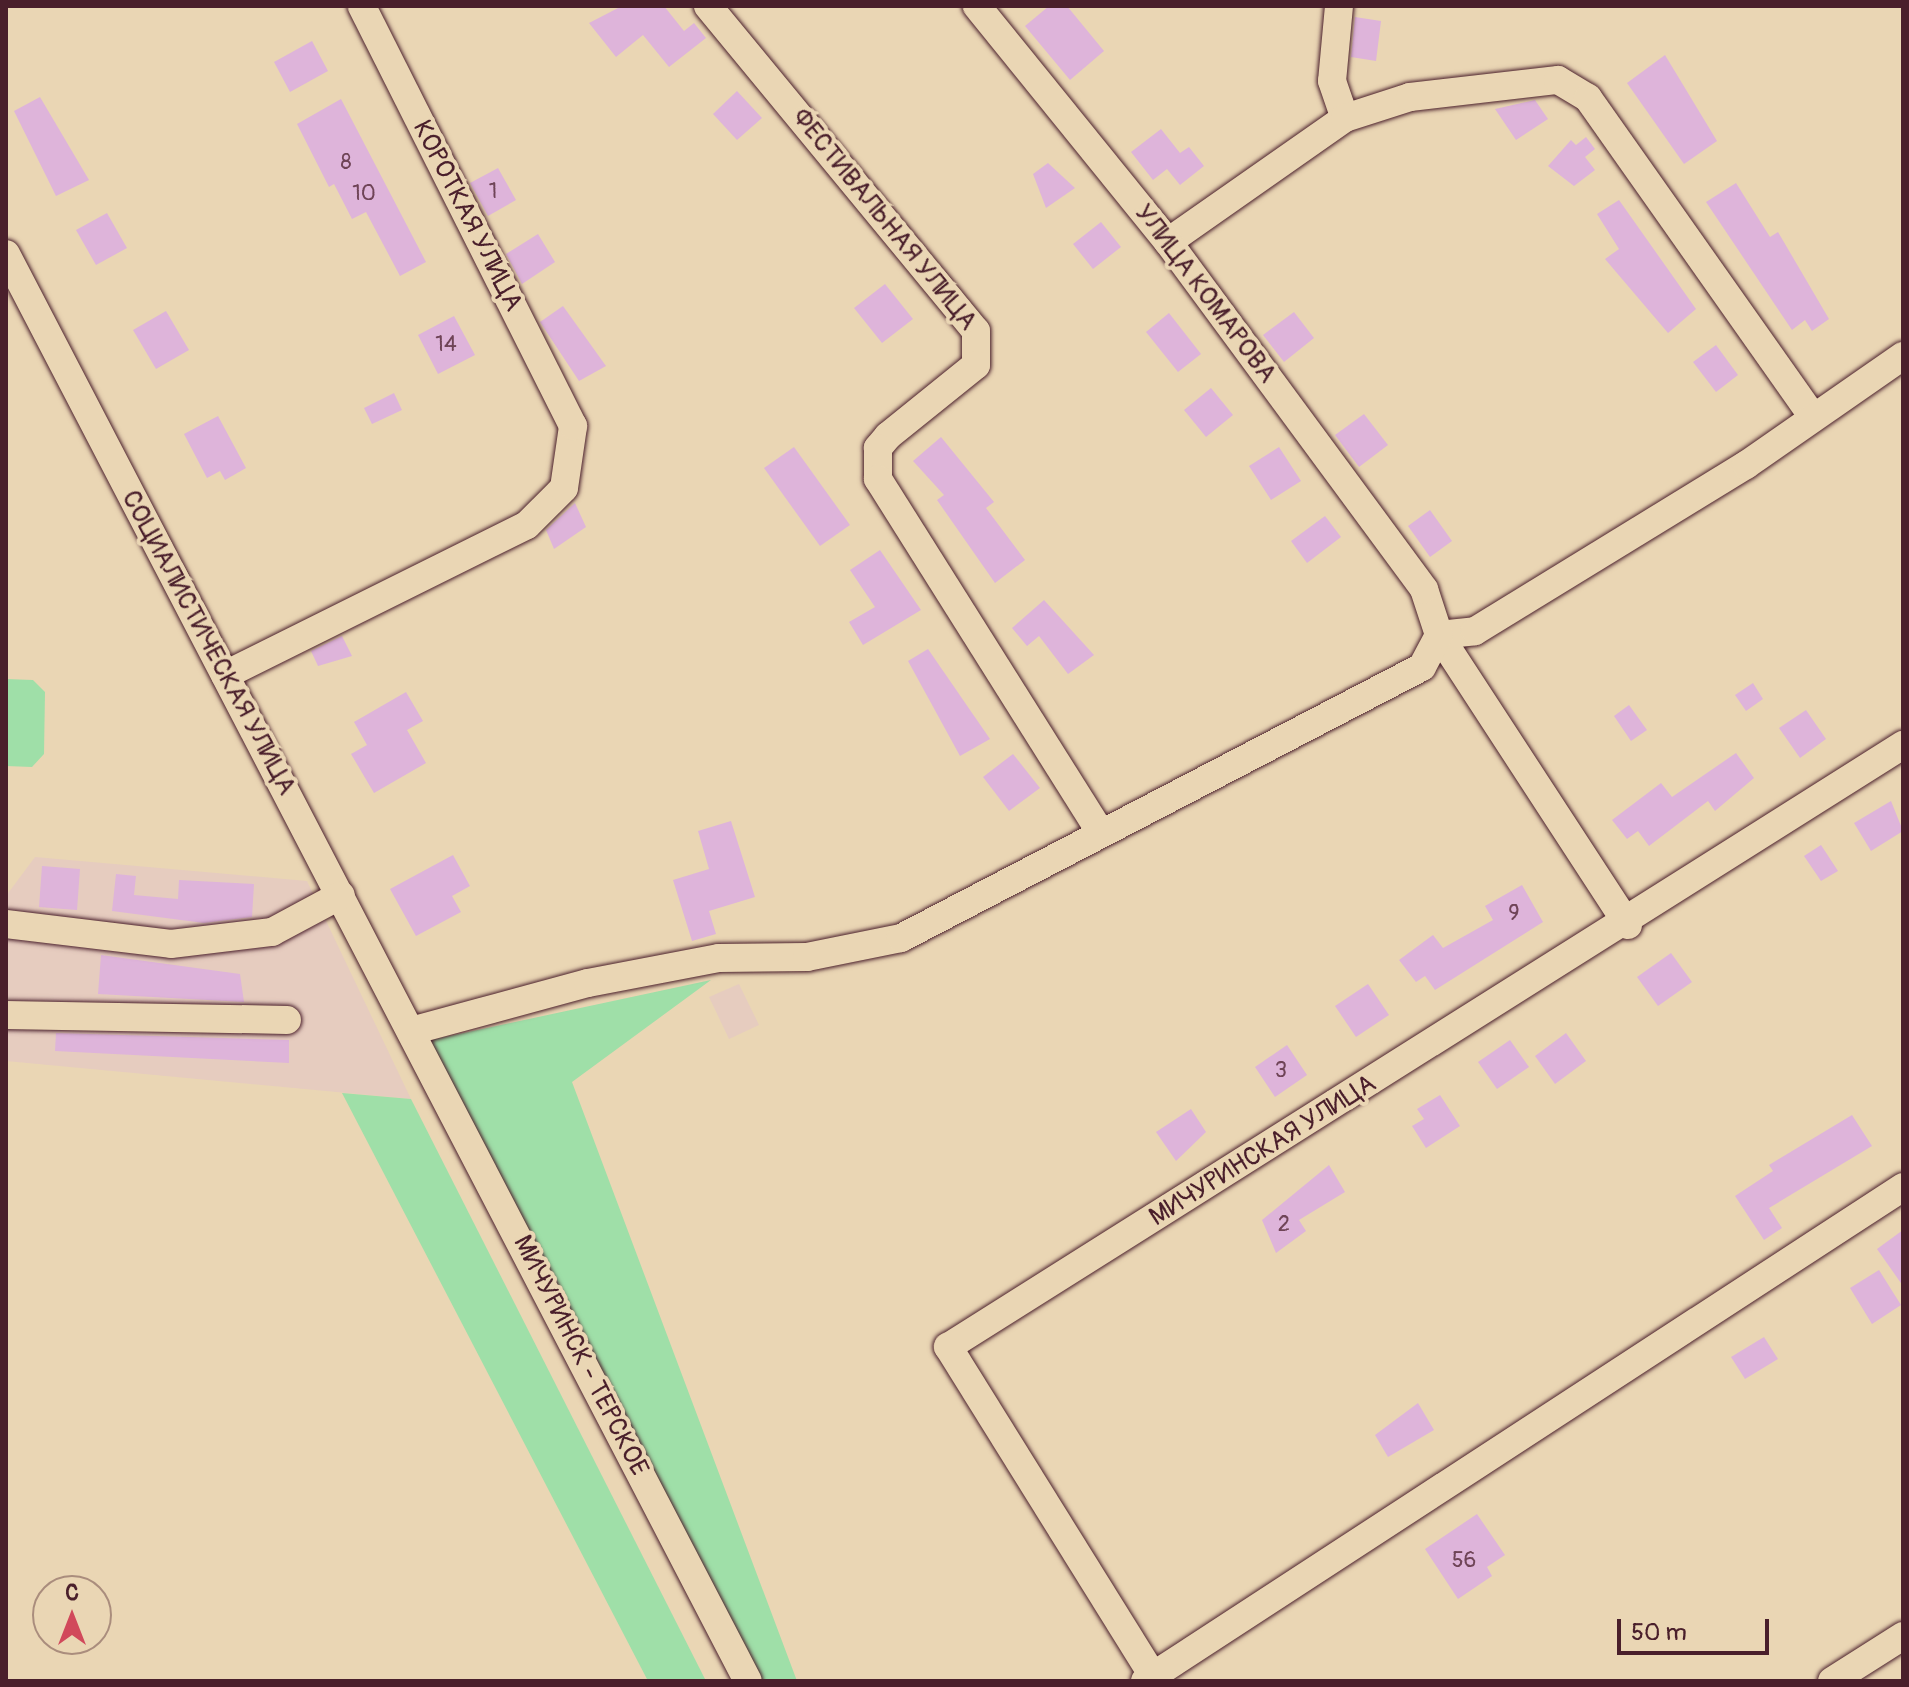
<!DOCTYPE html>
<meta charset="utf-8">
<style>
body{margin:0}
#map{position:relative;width:1909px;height:1687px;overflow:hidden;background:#ead6b4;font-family:Pangolin,sans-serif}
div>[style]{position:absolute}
.built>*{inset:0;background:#e6ccbf}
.green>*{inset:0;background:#9fdfa8}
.building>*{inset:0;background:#deb4da}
.roads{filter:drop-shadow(0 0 2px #4a1f2b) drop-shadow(0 0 2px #4a1f2b)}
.minor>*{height:28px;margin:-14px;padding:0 14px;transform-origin:14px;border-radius:14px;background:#ead6b4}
span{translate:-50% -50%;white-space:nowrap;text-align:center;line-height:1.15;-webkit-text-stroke:8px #ead6b4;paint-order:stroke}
.number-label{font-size:22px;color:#6f4457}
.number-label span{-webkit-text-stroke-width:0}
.street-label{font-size:26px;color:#4a1f2b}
.frame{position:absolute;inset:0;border:8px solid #4a1f2b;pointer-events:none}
.north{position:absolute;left:32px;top:1575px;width:80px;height:80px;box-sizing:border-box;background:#ead6b4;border:2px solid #aa8d7d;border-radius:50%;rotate:0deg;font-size:22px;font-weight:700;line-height:32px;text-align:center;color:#4a1f2b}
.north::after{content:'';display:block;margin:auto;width:28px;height:36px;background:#d1495b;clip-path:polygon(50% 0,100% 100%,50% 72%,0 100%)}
.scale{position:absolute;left:1617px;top:1619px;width:152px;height:36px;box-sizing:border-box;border:4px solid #4a1f2b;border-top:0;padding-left:10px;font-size:24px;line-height:28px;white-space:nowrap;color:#4a1f2b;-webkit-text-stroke:6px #ead6b4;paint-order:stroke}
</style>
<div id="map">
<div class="built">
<i style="clip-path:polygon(35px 857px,307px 881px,411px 1099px,6px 1061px,6px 896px)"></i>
<i style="clip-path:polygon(739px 984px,759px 1025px,729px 1039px,709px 997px)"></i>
</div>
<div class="green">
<i style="clip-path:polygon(6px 679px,33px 680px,45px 692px,44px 754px,32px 767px,6px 766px)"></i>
<i style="clip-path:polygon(711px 980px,572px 1082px,797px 1681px,760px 1681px,426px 1041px)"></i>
<i style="clip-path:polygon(342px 1093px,411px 1099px,706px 1681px,648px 1681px)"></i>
</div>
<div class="building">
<i style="clip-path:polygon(622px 6px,664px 6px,684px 31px,694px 23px,706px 38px,669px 67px,643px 35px,616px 57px,589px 23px)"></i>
<i style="clip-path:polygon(1049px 6px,1067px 6px,1104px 51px,1070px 80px,1025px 26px)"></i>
<i style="clip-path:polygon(1355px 17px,1381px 21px,1376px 61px,1351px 57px)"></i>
<i style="clip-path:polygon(312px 41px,328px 71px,290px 92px,274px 62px)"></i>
<i style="clip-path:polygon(1665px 55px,1717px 141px,1684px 164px,1627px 83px)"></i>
<i style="clip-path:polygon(737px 91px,762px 118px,737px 140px,713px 114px)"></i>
<i style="clip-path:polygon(40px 97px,89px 180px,56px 196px,14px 111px)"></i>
<i style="clip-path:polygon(341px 99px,426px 262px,400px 276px,366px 212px,352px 219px,334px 184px,329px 187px,297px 124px)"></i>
<i style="clip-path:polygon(1535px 100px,1548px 119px,1516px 140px,1495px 109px)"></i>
<i style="clip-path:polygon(1161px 129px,1180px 153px,1189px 147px,1204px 166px,1180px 185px,1167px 169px,1153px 180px,1131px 152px)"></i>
<i style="clip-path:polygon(1586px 137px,1595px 149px,1585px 157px,1595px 170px,1574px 186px,1548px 166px,1571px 140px,1576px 145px)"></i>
<i style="clip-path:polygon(1048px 163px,1075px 188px,1046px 208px,1033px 174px)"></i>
<i style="clip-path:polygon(498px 168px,516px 200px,488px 216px,470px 183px)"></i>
<i style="clip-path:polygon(1736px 183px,1770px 237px,1778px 232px,1829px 319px,1812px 331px,1805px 320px,1792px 330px,1706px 202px)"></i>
<i style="clip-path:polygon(1619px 200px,1696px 309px,1668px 333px,1605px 259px,1619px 249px,1597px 214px)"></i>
<i style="clip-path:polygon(107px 213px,127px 248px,96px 265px,76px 230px)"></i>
<i style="clip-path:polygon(1101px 222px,1121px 247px,1093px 269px,1073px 244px)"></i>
<i style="clip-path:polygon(538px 234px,555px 262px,522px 284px,506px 254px)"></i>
<i style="clip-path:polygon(885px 284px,913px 319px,882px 343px,854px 308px)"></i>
<i style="clip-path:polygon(563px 306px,606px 366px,579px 381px,540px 322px)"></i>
<i style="clip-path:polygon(166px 311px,189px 350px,156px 369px,133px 330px)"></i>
<i style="clip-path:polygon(1294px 312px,1314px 338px,1284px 362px,1263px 335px)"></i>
<i style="clip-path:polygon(1169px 313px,1201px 354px,1178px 372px,1146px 332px)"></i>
<i style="clip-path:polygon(454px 316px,475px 355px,438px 374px,418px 335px)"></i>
<i style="clip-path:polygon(1716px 345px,1738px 375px,1716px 392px,1693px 362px)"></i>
<i style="clip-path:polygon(1211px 388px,1233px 415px,1206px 437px,1184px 410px)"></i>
<i style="clip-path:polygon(394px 393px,402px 410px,372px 424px,364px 408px)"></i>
<i style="clip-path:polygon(1364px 414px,1388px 445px,1359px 467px,1335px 435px)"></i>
<i style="clip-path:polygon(218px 416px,246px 468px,225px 480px,220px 471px,207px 478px,184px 434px)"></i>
<i style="clip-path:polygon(941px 437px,994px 502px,986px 508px,1025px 560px,995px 583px,937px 500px,944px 495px,913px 461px)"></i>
<i style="clip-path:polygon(794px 447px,850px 525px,820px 546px,764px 468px)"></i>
<i style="clip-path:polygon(1279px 447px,1301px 481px,1271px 500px,1249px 466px)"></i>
<i style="clip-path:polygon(575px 503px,586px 527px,554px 549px,546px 530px)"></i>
<i style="clip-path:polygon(1430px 510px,1452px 541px,1430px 557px,1408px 526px)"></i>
<i style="clip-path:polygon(1325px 516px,1341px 537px,1307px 563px,1291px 541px)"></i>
<i style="clip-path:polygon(880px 550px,921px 610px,863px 645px,849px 622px,875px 607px,850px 570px)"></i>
<i style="clip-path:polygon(1044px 600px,1094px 655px,1068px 674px,1039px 636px,1027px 646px,1012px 628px)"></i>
<i style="clip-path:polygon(342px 636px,352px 656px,318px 666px,311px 651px)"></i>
<i style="clip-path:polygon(928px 649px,990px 739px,960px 756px,908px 661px)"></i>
<i style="clip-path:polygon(1753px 683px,1763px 699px,1746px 711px,1735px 695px)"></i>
<i style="clip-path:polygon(406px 692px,423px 721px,407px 730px,426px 763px,374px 793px,351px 754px,367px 745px,354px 722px)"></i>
<i style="clip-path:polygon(1629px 705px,1647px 730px,1631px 741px,1614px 716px)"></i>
<i style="clip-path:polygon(1806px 710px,1826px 739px,1800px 758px,1779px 728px)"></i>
<i style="clip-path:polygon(1736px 753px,1754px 778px,1715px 811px,1708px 801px,1649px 846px,1638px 831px,1627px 839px,1612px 820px,1661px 783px,1672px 797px)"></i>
<i style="clip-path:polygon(1013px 754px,1040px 788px,1009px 811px,983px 777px)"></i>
<i style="clip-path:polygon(1891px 801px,1903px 831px,1871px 851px,1854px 823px)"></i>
<i style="clip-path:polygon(731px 821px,755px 897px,709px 911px,716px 934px,692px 941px,673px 880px,709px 869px,698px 831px)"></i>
<i style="clip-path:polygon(1821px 845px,1838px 871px,1821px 881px,1804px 856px)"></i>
<i style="clip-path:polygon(453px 855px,470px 886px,452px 896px,461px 912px,416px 936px,390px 889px)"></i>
<i style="clip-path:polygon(42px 866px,80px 869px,77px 910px,39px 907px)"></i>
<i style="clip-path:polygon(116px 874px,136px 876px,134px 895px,178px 899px,179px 880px,254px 884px,252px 917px,204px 923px,112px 911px)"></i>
<i style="clip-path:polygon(1522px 885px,1543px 922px,1435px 990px,1425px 976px,1416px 982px,1399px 960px,1433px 935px,1443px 948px,1493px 920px,1485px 906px)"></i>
<i style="clip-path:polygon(1671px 953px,1692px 982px,1658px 1006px,1637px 977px)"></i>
<i style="clip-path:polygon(101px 955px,240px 974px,244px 1002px,98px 994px)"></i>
<i style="clip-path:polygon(1368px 984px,1389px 1015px,1356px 1037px,1335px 1006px)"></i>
<i style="clip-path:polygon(56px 1033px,289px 1040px,289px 1063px,55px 1051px)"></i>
<i style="clip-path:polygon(1566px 1033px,1586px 1061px,1555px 1084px,1535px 1056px)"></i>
<i style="clip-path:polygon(1510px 1040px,1529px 1067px,1497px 1089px,1478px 1062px)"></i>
<i style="clip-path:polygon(1287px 1045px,1307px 1075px,1275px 1097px,1255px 1067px)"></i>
<i style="clip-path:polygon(1440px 1095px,1460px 1126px,1426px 1148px,1412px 1126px,1424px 1119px,1417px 1109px)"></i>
<i style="clip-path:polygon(1191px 1109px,1206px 1132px,1176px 1161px,1156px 1132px)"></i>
<i style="clip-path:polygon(1852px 1115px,1872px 1146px,1769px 1208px,1782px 1228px,1764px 1240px,1735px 1196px,1773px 1171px,1769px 1165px)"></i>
<i style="clip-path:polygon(1329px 1165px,1345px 1192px,1299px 1220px,1306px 1231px,1276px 1253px,1262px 1220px)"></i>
<i style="clip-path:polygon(1903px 1230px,1903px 1286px,1877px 1249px)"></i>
<i style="clip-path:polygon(1879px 1270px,1901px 1305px,1872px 1324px,1850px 1288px)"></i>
<i style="clip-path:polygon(1764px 1337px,1778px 1359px,1745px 1379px,1731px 1357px)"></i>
<i style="clip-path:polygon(1418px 1403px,1434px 1430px,1388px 1457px,1375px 1435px)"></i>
<i style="clip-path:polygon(1477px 1514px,1505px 1555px,1487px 1567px,1492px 1576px,1458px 1599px,1425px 1549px)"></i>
</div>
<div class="roads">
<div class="minor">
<i style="left:708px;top:6px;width:421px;rotate:50.5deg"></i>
<i style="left:976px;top:331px;width:34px;rotate:90deg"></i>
<i style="left:976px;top:365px;width:113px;rotate:141.1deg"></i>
<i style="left:888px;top:436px;width:16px;rotate:130deg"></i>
<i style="left:878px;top:448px;width:31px;rotate:90deg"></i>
<i style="left:878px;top:479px;width:416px;rotate:57.8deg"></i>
<i style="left:1339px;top:6px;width:75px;rotate:95.3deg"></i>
<i style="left:1332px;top:81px;width:39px;rotate:71deg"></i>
<i style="left:1168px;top:242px;width:216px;rotate:-35deg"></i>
<i style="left:1345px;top:118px;width:68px;rotate:-17.9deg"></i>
<i style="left:1410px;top:97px;width:149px;rotate:-6.6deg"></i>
<i style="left:1558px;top:80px;width:35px;rotate:31deg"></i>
<i style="left:1588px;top:98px;width:389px;rotate:54.8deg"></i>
<i style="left:6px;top:254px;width:1608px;rotate:62.53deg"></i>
<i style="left:225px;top:675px;width:337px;rotate:-26.4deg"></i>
<i style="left:527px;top:525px;width:52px;rotate:-45deg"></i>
<i style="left:564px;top:488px;width:63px;rotate:-81.7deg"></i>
<i style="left:573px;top:426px;width:470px;rotate:-116.7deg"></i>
<i style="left:6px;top:924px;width:166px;rotate:6.9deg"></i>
<i style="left:171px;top:944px;width:102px;rotate:-6.8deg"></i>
<i style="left:272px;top:932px;width:78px;rotate:-28.2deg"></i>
<i style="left:1628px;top:925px;width:346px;rotate:-123.1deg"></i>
<i style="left:1439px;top:635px;width:36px;rotate:-6deg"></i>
<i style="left:1475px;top:631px;width:318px;rotate:-31.5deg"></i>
<i style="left:1746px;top:465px;width:191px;rotate:-34.8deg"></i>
<i style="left:6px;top:1015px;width:281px;rotate:1deg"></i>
<i style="left:411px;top:1031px;width:183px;rotate:-15.2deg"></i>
<i style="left:588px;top:983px;width:133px;rotate:-10.8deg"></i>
<i style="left:719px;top:958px;width:88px;rotate:-0.7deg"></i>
<i style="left:807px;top:957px;width:96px;rotate:-11.4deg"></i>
<i style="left:901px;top:938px;width:587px;rotate:-27.48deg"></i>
<i style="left:1422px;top:667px;width:36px;rotate:-62deg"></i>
<i style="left:1439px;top:635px;width:48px;rotate:-108.1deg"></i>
<i style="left:1424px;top:589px;width:431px;rotate:-126.4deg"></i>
<i style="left:1168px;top:242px;width:304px;rotate:-129deg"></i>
<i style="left:1153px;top:1676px;width:388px;rotate:-121.9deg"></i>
<i style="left:948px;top:1347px;width:1129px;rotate:-32.23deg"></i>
<i style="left:1145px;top:1681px;width:905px;rotate:-33.09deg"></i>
<i style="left:1832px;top:1681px;width:84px;rotate:-32.4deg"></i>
</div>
</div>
<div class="number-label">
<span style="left:346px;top:163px">8</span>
<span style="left:493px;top:192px">1</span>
<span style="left:364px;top:194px">10</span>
<span style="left:446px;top:345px">14</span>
<span style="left:1514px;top:914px">9</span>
<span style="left:1281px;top:1071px">3</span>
<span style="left:1284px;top:1225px">2</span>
<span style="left:1464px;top:1561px">56</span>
</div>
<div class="street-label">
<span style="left:467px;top:216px;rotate:63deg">КОРОТКАЯ УЛИЦА</span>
<span style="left:884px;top:220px;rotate:51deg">ФЕСТИВАЛЬНАЯ УЛИЦА</span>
<span style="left:1205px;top:294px;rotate:53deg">УЛИЦА КОМАРОВА</span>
<span style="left:208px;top:643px;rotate:62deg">СОЦИАЛИСТИЧЕСКАЯ УЛИЦА</span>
<span style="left:1263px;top:1151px;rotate:-32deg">МИЧУРИНСКАЯ УЛИЦА</span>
<span style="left:580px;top:1356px;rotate:63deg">МИЧУРИНСК - ТЕРСКОЕ</span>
</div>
<div class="frame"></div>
<div class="north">С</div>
<div class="scale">50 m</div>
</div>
